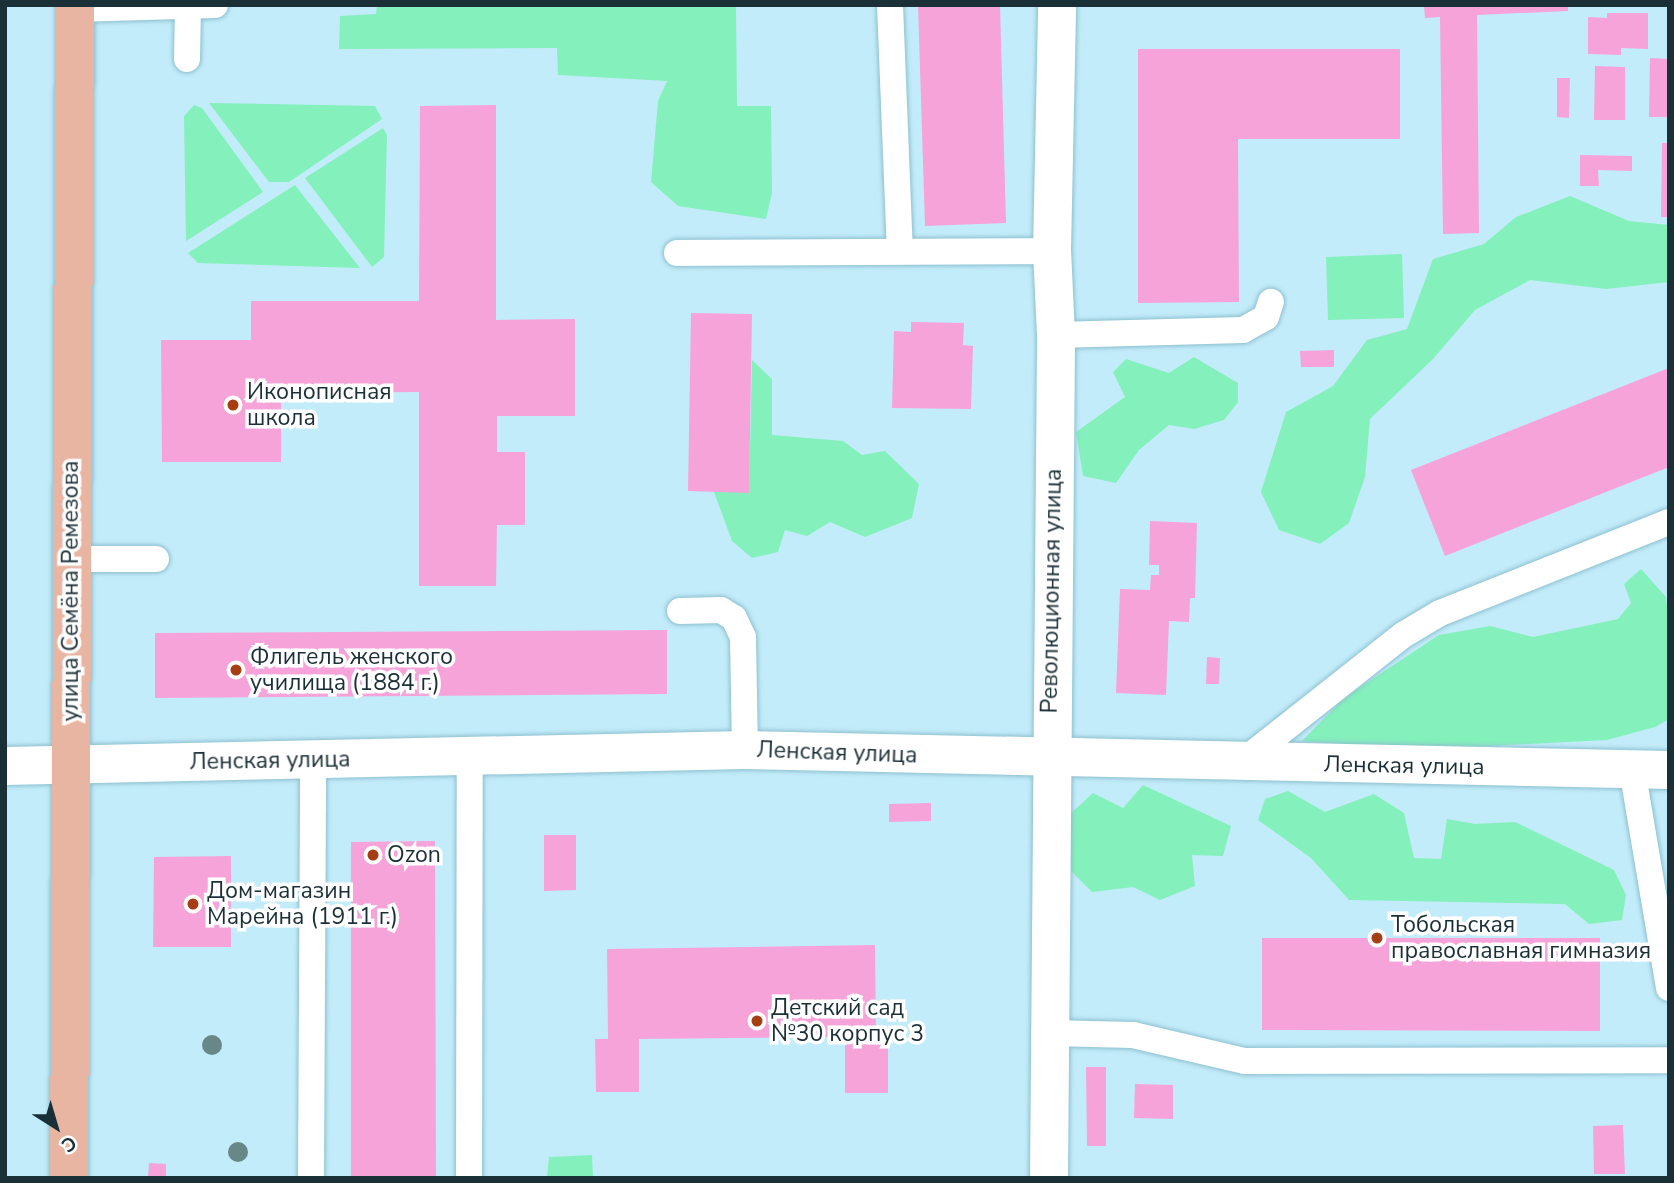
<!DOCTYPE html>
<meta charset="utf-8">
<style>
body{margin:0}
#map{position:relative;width:1674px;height:1183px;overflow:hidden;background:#c3ecfa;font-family:"Nunito Sans",sans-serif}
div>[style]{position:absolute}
.green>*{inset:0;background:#84f0bb}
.building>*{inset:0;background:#f6a3d9}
.roads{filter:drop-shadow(0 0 2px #8dc0d0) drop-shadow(0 0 2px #8dc0d0)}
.service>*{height:26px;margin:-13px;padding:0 13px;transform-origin:13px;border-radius:13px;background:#fff}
.minor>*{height:38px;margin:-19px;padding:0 19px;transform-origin:19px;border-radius:19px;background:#fff}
.primary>*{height:38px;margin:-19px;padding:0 19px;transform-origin:19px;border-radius:19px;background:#e9b5a3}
.trees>*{width:20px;height:20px;margin:-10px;border-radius:50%;background:#688787}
.dots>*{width:19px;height:19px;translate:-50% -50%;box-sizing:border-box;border:4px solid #fff;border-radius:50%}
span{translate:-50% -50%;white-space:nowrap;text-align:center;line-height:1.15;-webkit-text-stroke:7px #fff;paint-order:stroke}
.poi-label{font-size:23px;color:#1b2f36}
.left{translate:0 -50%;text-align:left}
.street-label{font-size:23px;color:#1b2f36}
.frame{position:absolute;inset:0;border:7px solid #1b2f36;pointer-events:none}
.north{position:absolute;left:21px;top:1092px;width:70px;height:70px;-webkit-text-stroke:5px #fff;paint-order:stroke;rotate:143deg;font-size:19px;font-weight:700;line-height:28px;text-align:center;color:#1b2f36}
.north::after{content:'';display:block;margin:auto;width:24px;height:32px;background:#1b2f36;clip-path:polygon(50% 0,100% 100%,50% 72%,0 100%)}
</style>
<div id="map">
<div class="green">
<i style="clip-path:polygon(377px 5px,736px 5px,737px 106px,771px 106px,772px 193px,766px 219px,678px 206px,651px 182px,658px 101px,667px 81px,558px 75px,557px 48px,339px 49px,340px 16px,376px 14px)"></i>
<i style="clip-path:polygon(209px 103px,375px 106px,382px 119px,289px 182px,269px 182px)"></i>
<i style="clip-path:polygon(194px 105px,202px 108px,263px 192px,186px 241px,184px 116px)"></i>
<i style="clip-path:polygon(383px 128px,387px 135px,384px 257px,372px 267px,305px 178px)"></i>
<i style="clip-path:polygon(295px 185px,360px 268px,198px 263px,188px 253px)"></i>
<i style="clip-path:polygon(1570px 196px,1629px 221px,1669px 225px,1669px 282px,1606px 289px,1530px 280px,1475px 310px,1433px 359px,1370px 419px,1365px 477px,1349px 523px,1320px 544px,1279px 530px,1261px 492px,1286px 412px,1333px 386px,1367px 340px,1407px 329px,1433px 259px,1484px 244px,1516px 217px)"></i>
<i style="clip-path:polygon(1402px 254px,1404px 318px,1328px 320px,1326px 257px)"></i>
<i style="clip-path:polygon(1194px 357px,1238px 383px,1238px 402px,1224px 420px,1194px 429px,1169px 425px,1139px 450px,1116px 483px,1083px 476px,1076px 432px,1125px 397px,1113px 372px,1126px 359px,1169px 373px)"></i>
<i style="clip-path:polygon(752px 360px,772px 379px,772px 435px,843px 441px,862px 455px,885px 451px,919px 484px,912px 518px,865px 537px,830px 522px,807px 536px,785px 530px,778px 552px,752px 558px,732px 541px,714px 492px,749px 492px)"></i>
<i style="clip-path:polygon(1641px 569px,1666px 597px,1669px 624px,1669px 719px,1655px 727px,1607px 740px,1410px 750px,1302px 741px,1344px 698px,1439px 635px,1490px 626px,1533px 637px,1618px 619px,1631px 603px,1624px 584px)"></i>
<i style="clip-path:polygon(1143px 785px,1231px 826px,1223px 856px,1192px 855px,1195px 886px,1160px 900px,1133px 887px,1092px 892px,1064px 864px,1068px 816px,1093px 793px,1123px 808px)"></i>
<i style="clip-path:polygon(1288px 791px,1325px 812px,1374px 794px,1404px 813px,1414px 858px,1441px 859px,1447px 819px,1475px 824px,1515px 822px,1614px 870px,1626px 895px,1622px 920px,1589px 924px,1565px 904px,1349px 900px,1311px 858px,1258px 820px,1265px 799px)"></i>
<i style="clip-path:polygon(592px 1155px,593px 1178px,547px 1178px,549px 1157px)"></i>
</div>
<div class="building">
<i style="clip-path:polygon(918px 5px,1000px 5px,1006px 223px,925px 226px)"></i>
<i style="clip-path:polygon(1424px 5px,1568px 5px,1568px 11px,1477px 15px,1479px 233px,1443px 234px,1440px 17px,1425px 18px)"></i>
<i style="clip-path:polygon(1607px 13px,1648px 13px,1648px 49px,1621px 48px,1621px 55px,1588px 54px,1588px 17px,1607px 18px)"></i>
<i style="clip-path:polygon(1138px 49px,1400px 49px,1400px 139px,1238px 139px,1239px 302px,1138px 303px)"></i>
<i style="clip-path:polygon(1650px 58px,1669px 59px,1669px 117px,1649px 117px)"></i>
<i style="clip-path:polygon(1595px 66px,1625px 67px,1625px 120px,1594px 120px)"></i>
<i style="clip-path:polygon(1557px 78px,1570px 78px,1569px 118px,1557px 117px)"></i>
<i style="clip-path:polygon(496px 105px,496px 320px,575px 319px,575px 416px,497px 416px,497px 452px,525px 452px,525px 525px,497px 525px,496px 586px,419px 586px,419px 392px,281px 393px,281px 462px,162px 462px,161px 340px,251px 340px,251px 301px,419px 301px,420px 106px)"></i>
<i style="clip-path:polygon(1662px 143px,1669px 143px,1669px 217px,1661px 217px)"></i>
<i style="clip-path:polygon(1580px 155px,1632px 156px,1632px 171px,1598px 170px,1599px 186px,1580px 186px)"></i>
<i style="clip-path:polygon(691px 313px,752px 314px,749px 493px,688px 491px)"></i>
<i style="clip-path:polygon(911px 322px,964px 323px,963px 345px,973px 346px,971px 409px,892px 408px,894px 331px,911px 332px)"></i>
<i style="clip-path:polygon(1334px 350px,1334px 367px,1301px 367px,1300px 351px)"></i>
<i style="clip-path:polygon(1669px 368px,1669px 467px,1445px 556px,1411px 470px)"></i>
<i style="clip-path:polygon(1150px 521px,1197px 523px,1195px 598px,1190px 598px,1189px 622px,1169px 621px,1166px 695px,1116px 693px,1120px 589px,1150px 590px,1151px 575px,1159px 575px,1159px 565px,1149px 565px)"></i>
<i style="clip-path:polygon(667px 630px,667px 694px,155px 698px,155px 633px)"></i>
<i style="clip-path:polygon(1207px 657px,1220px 658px,1219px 684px,1206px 684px)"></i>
<i style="clip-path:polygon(931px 803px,931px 821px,889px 822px,889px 804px)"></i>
<i style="clip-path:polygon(544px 835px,576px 835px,576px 890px,544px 891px)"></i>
<i style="clip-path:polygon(435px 841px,436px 1178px,351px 1178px,351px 842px)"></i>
<i style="clip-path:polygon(231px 856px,231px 947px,153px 947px,154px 857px)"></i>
<i style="clip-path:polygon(1262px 938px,1600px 938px,1600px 1031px,1262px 1030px)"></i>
<i style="clip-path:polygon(875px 945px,876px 1036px,888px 1036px,888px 1093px,845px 1093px,845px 1037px,639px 1039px,639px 1092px,596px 1092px,595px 1039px,608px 1039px,607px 949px)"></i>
<i style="clip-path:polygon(1086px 1067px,1106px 1067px,1106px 1146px,1087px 1146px)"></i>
<i style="clip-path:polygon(1135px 1084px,1173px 1085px,1173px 1119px,1134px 1118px)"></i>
<i style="clip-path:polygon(1623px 1125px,1625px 1174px,1594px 1174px,1593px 1126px)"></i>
<i style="clip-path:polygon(149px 1163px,166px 1164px,166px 1178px,148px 1178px)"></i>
</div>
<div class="roads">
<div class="service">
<i style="left:890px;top:5px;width:244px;rotate:87.7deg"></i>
<i style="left:75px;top:9px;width:140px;rotate:-1.6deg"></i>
<i style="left:187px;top:59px;width:53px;rotate:-88.9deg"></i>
<i style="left:677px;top:253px;width:375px;rotate:-0.3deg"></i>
<i style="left:1056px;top:335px;width:187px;rotate:-1.5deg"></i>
<i style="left:1243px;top:330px;width:26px;rotate:-29deg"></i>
<i style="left:1266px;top:317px;width:16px;rotate:-72deg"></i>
<i style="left:72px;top:559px;width:84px"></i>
<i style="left:680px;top:611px;width:41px;rotate:-1.4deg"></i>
<i style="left:721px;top:610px;width:15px;rotate:32deg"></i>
<i style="left:734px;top:618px;width:21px;rotate:65deg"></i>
<i style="left:743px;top:637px;width:113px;rotate:89deg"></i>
<i style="left:1241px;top:763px;width:206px;rotate:-38.3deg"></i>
<i style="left:1403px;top:635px;width:43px;rotate:-30.7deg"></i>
<i style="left:1440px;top:613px;width:246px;rotate:-21.7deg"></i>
<i style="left:1632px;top:769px;width:222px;rotate:80.4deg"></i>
<i style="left:1049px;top:1033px;width:84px;rotate:1.4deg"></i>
<i style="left:1133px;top:1035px;width:115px;rotate:13.1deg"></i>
<i style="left:1245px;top:1061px;width:424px;rotate:-0.1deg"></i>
<i style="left:311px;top:1178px;width:418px;rotate:-89.7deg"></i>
<i style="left:469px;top:1178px;width:422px;rotate:-89.9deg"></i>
</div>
<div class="minor">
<i style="left:5px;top:766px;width:740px;rotate:-1.24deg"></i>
<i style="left:745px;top:750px;width:924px;rotate:1.24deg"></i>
<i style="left:1049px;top:1178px;width:843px;rotate:-89.52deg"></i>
<i style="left:1056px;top:335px;width:84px;rotate:-92.7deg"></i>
<i style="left:1052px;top:251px;width:246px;rotate:-88.8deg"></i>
</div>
<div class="primary">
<i style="left:69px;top:1178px;width:1173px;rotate:-89.71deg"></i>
</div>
</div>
<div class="trees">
<i style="left:212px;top:1045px"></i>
<i style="left:238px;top:1152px"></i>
</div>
<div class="dots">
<i style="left:233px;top:405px;background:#a53f13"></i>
<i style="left:236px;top:670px;background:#a53f13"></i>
<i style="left:373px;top:855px;background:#a53f13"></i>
<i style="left:193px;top:904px;background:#a53f13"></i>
<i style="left:1377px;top:938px;background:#a53f13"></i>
<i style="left:757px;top:1021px;background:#a53f13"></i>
</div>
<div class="poi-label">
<span class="left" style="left:247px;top:405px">Иконописная<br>школа</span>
<span class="left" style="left:250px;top:670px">Флигель женского<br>училища (1884 г.)</span>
<span class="left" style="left:387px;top:855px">Ozon</span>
<span class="left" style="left:207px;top:904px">Дом-магазин<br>Марейна (1911 г.)</span>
<span class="left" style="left:1391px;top:938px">Тобольская<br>православная гимназия</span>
<span class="left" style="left:771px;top:1021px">Детский сад<br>№30 корпус 3</span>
</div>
<div class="street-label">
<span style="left:71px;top:591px;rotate:-90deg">улица Семёна Ремезова</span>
<span style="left:1052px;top:591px;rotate:-89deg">Революционная улица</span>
<span style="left:837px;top:753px;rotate:2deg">Ленская улица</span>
<span style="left:270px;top:761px;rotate:-1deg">Ленская улица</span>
<span style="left:1404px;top:766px;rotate:1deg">Ленская улица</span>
</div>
<div class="frame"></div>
<div class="north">С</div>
</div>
